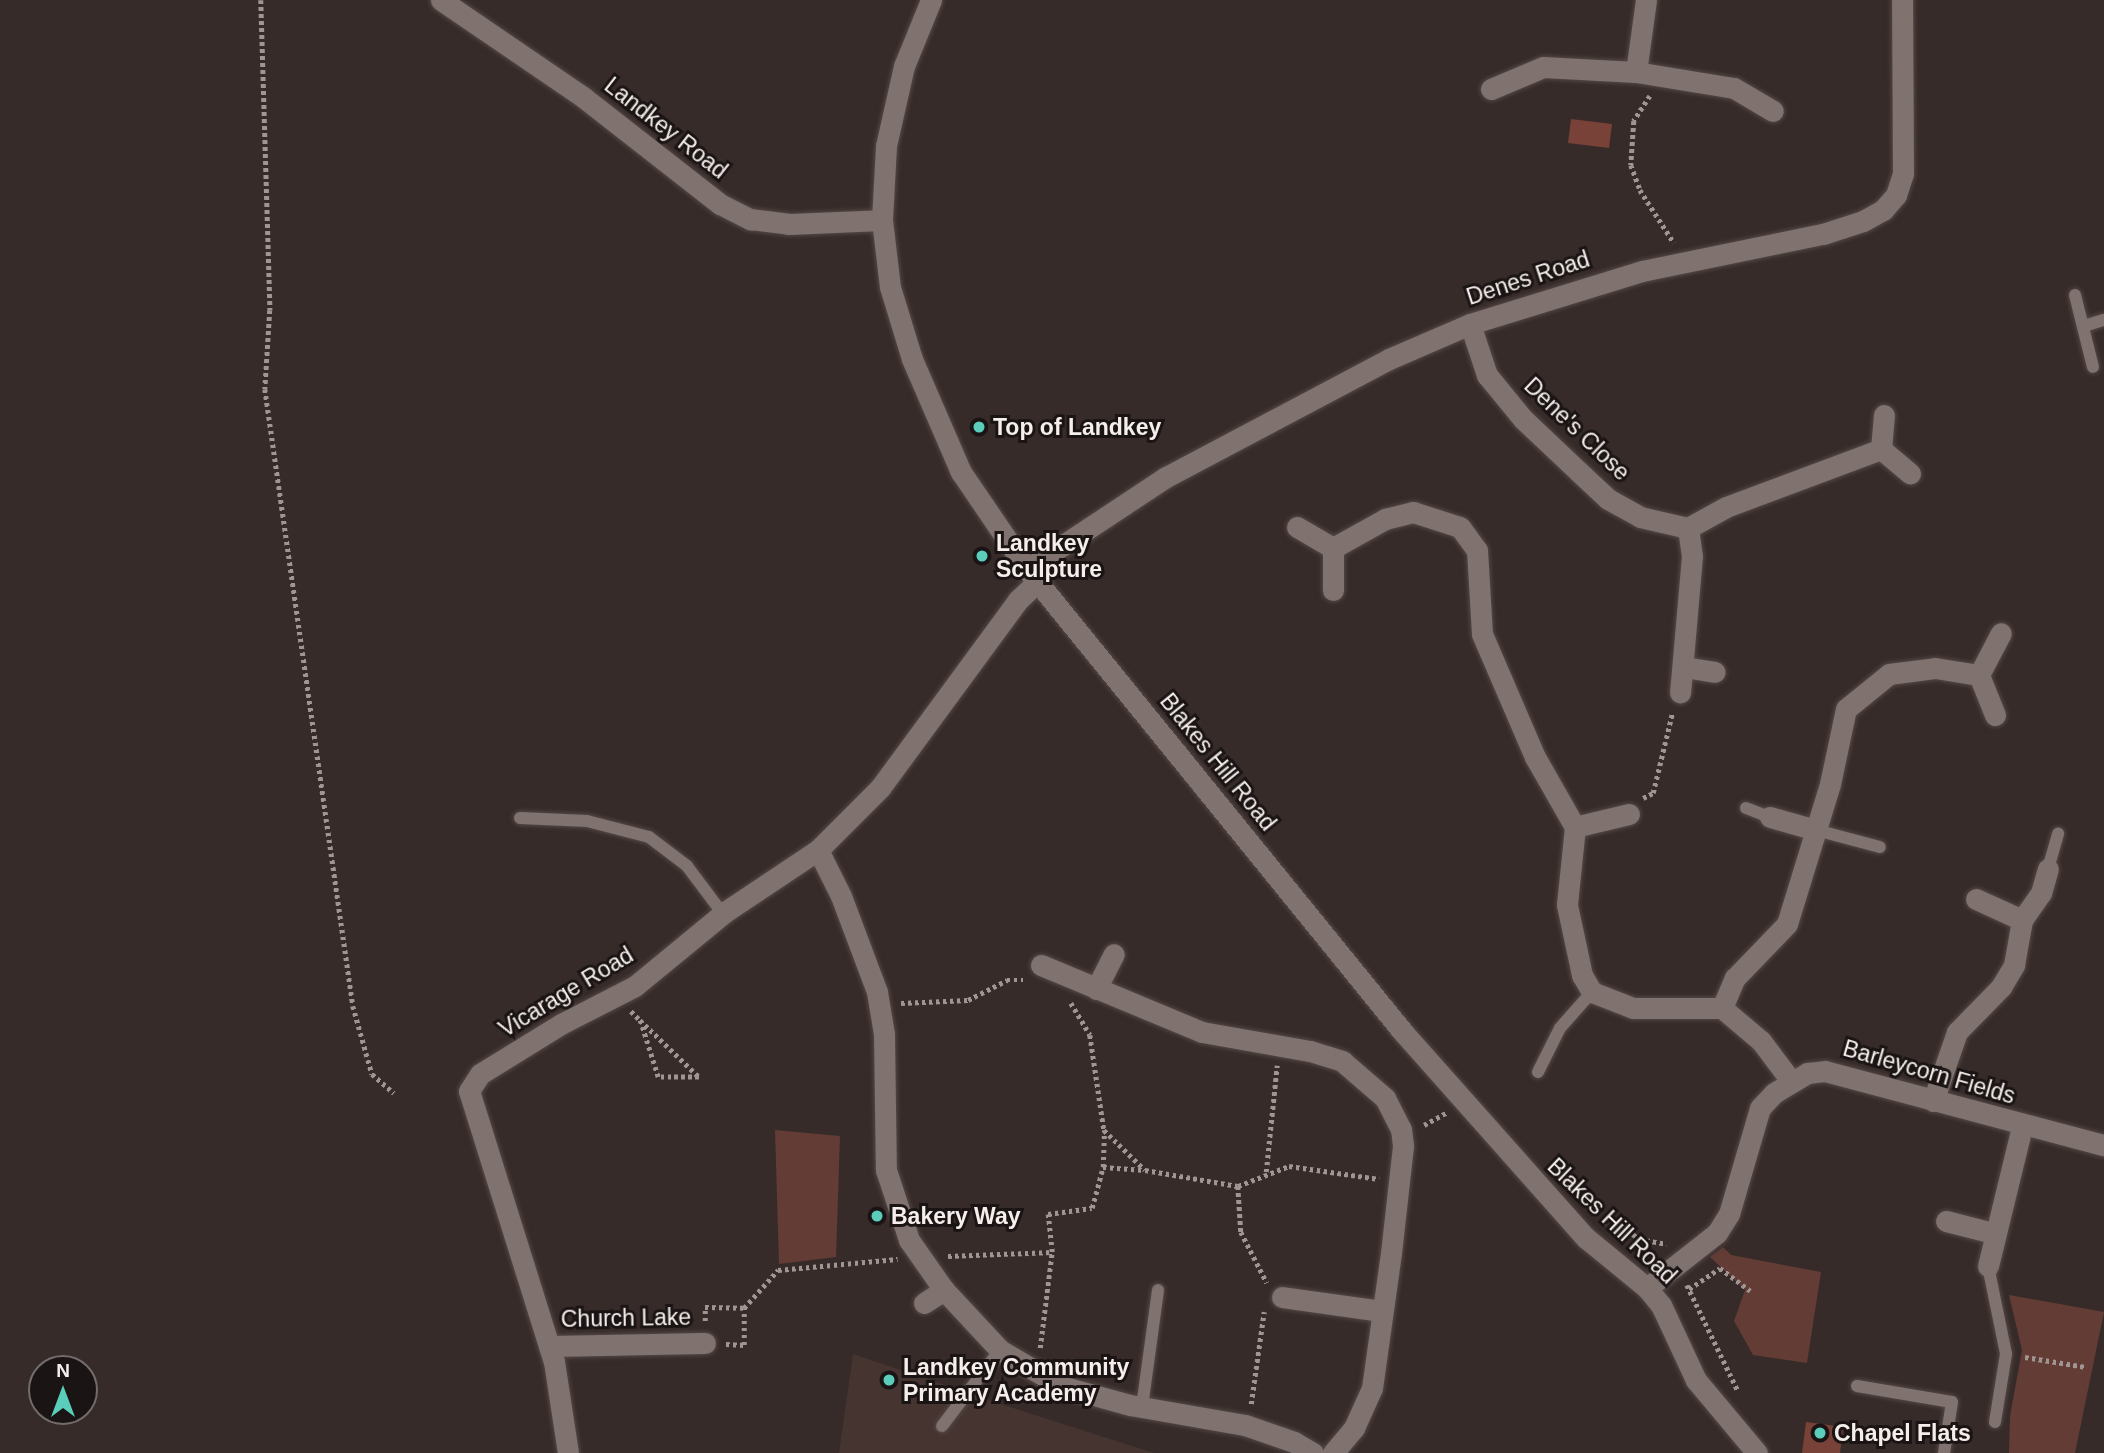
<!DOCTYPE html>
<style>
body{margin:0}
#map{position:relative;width:2104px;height:1453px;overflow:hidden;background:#372b29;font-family:Arial,sans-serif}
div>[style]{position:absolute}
.built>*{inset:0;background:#463430}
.green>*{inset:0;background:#623c35}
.building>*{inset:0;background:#784238}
.path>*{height:4.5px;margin-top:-2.25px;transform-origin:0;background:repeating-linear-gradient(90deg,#9f9593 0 3.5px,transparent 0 7px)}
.roads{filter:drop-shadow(0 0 2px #524846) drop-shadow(0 0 2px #524846)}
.lane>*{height:12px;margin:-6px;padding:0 6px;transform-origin:6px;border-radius:6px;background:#7f726f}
.street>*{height:21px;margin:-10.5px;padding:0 10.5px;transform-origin:10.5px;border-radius:10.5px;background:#7f726f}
.secondary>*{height:21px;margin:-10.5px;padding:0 10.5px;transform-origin:10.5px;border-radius:10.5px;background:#7f726f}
.dots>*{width:19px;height:19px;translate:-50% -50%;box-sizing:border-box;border:4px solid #1a1514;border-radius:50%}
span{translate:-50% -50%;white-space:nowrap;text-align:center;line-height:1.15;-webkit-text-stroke:6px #1a1514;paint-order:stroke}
.street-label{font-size:23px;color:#f6eeec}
.poi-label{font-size:23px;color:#f6eeec;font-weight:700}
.left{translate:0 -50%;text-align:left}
.north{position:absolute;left:28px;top:1355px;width:70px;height:70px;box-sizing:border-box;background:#1a1514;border:2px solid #726c6a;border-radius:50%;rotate:0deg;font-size:19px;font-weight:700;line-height:28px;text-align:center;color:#f6eeec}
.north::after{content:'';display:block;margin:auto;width:24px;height:32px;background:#5bcebb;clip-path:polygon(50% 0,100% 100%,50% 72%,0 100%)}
</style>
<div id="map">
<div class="built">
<i style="clip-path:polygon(853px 1354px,1007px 1406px,1154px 1453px,839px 1453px)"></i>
</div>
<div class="green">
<i style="clip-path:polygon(775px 1130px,840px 1136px,836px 1257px,779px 1264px)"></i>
<i style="clip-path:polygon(1723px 1247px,1731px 1255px,1821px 1272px,1807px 1363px,1753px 1355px,1734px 1321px,1745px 1290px,1710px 1257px)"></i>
<i style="clip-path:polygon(2009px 1295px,2104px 1312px,2075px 1453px,2009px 1453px,2010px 1416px,2022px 1350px)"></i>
</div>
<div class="building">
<i style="clip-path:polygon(1571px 119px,1612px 124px,1609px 148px,1568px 143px)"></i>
<i style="clip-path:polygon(1806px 1422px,1843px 1427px,1840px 1453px,1802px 1453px)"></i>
</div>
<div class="path">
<i style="left:261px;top:0;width:310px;rotate:88.3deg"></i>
<i style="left:270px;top:310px;width:79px;rotate:93.6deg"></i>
<i style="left:265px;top:389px;width:623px;rotate:81.88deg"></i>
<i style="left:353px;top:1006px;width:71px;rotate:74.4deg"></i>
<i style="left:372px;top:1074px;width:29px;rotate:41deg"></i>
<i style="left:1650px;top:96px;width:30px;rotate:123deg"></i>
<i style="left:1634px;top:121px;width:44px;rotate:93.9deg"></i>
<i style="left:1631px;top:165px;width:27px;rotate:70deg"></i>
<i style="left:1640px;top:190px;width:63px;rotate:57.3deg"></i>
<i style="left:1643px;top:798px;width:11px;rotate:-27deg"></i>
<i style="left:1653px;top:793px;width:81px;rotate:-76.5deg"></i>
<i style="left:901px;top:1003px;width:67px;rotate:-2.6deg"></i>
<i style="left:968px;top:1000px;width:44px;rotate:-27.1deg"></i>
<i style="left:1007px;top:980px;width:16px"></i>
<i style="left:1071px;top:1003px;width:37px;rotate:59deg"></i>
<i style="left:1090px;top:1035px;width:96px;rotate:81.6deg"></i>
<i style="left:1104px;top:1130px;width:57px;rotate:44.3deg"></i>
<i style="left:1145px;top:1170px;width:94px;rotate:9.8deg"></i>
<i style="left:1238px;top:1186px;width:46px;rotate:86.3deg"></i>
<i style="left:1241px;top:1232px;width:57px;rotate:63deg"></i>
<i style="left:631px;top:1011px;width:13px;rotate:45deg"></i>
<i style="left:640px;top:1020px;width:82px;rotate:44deg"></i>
<i style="left:699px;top:1077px;width:41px;rotate:180deg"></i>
<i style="left:658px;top:1077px;width:60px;rotate:-107.5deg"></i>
<i style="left:1424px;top:1125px;width:26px;rotate:-29deg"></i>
<i style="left:1103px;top:1167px;width:41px;rotate:4.2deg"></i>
<i style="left:1266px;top:1172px;width:107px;rotate:-84.1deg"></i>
<i style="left:1238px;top:1186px;width:55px;rotate:-21.4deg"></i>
<i style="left:1289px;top:1166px;width:91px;rotate:8.2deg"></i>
<i style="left:1602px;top:1224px;width:11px;rotate:-38deg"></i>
<i style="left:1611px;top:1217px;width:36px;rotate:38deg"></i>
<i style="left:1639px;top:1239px;width:28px;rotate:10deg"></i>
<i style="left:948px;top:1256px;width:104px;rotate:-2.2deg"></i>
<i style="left:1052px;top:1252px;width:38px;rotate:-96deg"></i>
<i style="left:1048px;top:1214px;width:44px;rotate:-7.8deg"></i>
<i style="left:1092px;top:1208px;width:42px;rotate:-75deg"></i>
<i style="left:1103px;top:1167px;width:37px;rotate:-88deg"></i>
<i style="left:1687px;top:1285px;width:118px;rotate:64.3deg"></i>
<i style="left:1689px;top:1289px;width:37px;rotate:-34deg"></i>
<i style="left:1720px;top:1268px;width:38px;rotate:37deg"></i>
<i style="left:705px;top:1321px;width:14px;rotate:-90deg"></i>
<i style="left:705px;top:1307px;width:39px;rotate:1deg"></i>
<i style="left:744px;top:1308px;width:51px;rotate:-48.2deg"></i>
<i style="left:778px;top:1270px;width:120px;rotate:-5.3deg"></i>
<i style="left:726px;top:1344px;width:18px;rotate:3deg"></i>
<i style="left:744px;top:1345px;width:37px;rotate:-90deg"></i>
<i style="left:1040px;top:1348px;width:97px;rotate:-82.9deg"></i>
<i style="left:2025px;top:1357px;width:62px;rotate:9.3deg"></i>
<i style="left:1251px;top:1404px;width:93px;rotate:-82deg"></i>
</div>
<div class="roads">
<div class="lane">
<i style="left:2075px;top:295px;width:74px;rotate:76deg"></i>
<i style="left:2084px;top:326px;width:21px;rotate:-17deg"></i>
<i style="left:1746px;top:808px;width:26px;rotate:21deg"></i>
<i style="left:520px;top:818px;width:67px;rotate:2.6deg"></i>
<i style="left:587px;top:821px;width:64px;rotate:14.5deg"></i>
<i style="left:649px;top:837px;width:48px;rotate:37.3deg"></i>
<i style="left:687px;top:866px;width:60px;rotate:53.1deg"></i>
<i style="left:1816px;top:830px;width:66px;rotate:14.9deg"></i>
<i style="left:2048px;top:869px;width:37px;rotate:-74deg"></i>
<i style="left:1538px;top:1072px;width:49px;rotate:-63.4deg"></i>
<i style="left:1560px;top:1028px;width:48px;rotate:-48.4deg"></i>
<i style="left:1988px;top:1266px;width:90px;rotate:78.4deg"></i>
<i style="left:2006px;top:1354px;width:69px;rotate:99.2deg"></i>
<i style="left:1857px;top:1386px;width:96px;rotate:9.6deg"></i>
<i style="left:1952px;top:1402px;width:52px;rotate:98.9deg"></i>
<i style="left:1142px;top:1407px;width:118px;rotate:-82.2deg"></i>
<i style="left:942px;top:1426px;width:96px;rotate:-52.7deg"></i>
</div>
<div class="street">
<i style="left:1636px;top:72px;width:73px;rotate:-82.1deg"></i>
<i style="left:1491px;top:89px;width:56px;rotate:-22.9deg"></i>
<i style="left:1543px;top:67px;width:93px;rotate:3.1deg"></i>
<i style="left:1636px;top:72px;width:99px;rotate:9.3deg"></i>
<i style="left:1734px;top:88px;width:45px;rotate:30.5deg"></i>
<i style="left:1470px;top:324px;width:54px;rotate:71.6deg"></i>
<i style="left:1487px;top:375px;width:57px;rotate:50.7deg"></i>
<i style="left:1523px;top:419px;width:76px;rotate:43.4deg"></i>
<i style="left:1578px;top:471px;width:41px;rotate:43deg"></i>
<i style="left:1608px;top:499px;width:37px;rotate:29deg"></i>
<i style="left:1640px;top:517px;width:49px;rotate:12.9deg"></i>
<i style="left:1688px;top:528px;width:28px;rotate:82deg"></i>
<i style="left:1692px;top:556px;width:137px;rotate:95deg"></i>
<i style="left:1881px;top:449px;width:38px;rotate:40deg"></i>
<i style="left:1297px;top:527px;width:42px;rotate:30.3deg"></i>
<i style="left:1333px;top:548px;width:42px;rotate:90deg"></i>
<i style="left:1688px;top:528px;width:43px;rotate:-28.9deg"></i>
<i style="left:1726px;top:507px;width:165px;rotate:-20.5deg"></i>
<i style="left:1881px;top:449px;width:34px;rotate:-85deg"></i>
<i style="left:1333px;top:548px;width:60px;rotate:-29.1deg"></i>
<i style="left:1385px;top:519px;width:29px;rotate:-14deg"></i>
<i style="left:1413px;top:512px;width:49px;rotate:17.7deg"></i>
<i style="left:1460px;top:527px;width:29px;rotate:54deg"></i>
<i style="left:1477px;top:550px;width:84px;rotate:86.6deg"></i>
<i style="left:1482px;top:634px;width:134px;rotate:66.7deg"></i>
<i style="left:1535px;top:757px;width:81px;rotate:60.3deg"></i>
<i style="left:1027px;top:569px;width:167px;rotate:-33.5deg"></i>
<i style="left:1166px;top:477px;width:252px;rotate:-27.9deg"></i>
<i style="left:1389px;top:359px;width:88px;rotate:-23.4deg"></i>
<i style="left:1470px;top:324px;width:180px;rotate:-17.1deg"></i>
<i style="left:1642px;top:271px;width:185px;rotate:-11.6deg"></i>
<i style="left:1823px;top:234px;width:42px;rotate:-18deg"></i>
<i style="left:1863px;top:221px;width:23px;rotate:-29deg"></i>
<i style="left:1883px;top:210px;width:20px;rotate:-49deg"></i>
<i style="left:1896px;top:195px;width:22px;rotate:-72deg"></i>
<i style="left:1903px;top:174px;width:174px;rotate:-90.3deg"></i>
<i style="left:1684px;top:667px;width:31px;rotate:9deg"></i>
<i style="left:1995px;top:715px;width:43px;rotate:-111.8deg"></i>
<i style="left:1979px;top:675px;width:47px;rotate:-62.4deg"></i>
<i style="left:1629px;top:814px;width:56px;rotate:166.5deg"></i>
<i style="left:1575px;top:827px;width:78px;rotate:95.9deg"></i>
<i style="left:1567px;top:905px;width:72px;rotate:77.9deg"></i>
<i style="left:1582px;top:975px;width:20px;rotate:60deg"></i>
<i style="left:1592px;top:992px;width:44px;rotate:21.3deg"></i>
<i style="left:1633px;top:1008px;width:89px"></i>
<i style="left:1722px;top:1008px;width:51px;rotate:40.2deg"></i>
<i style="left:1761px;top:1041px;width:50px;rotate:53.1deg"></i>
<i style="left:1770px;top:817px;width:48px;rotate:15.8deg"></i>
<i style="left:818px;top:850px;width:51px;rotate:63.4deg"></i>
<i style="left:841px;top:896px;width:103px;rotate:69.4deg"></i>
<i style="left:877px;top:992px;width:43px;rotate:80.5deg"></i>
<i style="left:884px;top:1034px;width:136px;rotate:89.2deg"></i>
<i style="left:886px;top:1170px;width:74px;rotate:71.8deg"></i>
<i style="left:909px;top:1240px;width:61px;rotate:55deg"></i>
<i style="left:944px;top:1290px;width:82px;rotate:47deg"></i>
<i style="left:1000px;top:1350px;width:71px;rotate:30.5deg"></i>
<i style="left:1061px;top:1386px;width:72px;rotate:15.4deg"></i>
<i style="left:1130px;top:1405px;width:117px;rotate:9.9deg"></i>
<i style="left:1245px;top:1425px;width:52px;rotate:19.1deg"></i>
<i style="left:1294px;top:1442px;width:22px;rotate:30deg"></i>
<i style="left:1976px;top:899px;width:51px;rotate:24.5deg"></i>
<i style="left:1041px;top:965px;width:174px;rotate:22.6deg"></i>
<i style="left:1202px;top:1032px;width:110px;rotate:10deg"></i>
<i style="left:1310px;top:1051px;width:34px;rotate:17deg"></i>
<i style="left:1342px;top:1061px;width:57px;rotate:40.7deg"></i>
<i style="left:1385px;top:1098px;width:35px;rotate:63deg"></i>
<i style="left:1401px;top:1129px;width:17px;rotate:83deg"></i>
<i style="left:1403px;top:1146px;width:108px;rotate:96.4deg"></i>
<i style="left:1391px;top:1253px;width:136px;rotate:98deg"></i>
<i style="left:1372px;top:1388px;width:44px;rotate:114.2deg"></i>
<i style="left:1354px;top:1428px;width:33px;rotate:130deg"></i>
<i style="left:1096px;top:989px;width:39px;rotate:-63deg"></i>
<i style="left:1722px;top:1008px;width:33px;rotate:-67deg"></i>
<i style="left:1735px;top:978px;width:75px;rotate:-46.1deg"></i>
<i style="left:1787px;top:924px;width:146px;rotate:-72.9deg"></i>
<i style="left:1830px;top:784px;width:77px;rotate:-78deg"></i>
<i style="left:1846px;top:709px;width:55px;rotate:-39.1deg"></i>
<i style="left:1889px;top:674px;width:46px;rotate:-7.4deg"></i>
<i style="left:1935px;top:668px;width:45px;rotate:9deg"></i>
<i style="left:1933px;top:1101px;width:73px;rotate:-70.8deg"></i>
<i style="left:1957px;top:1032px;width:63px;rotate:-45.6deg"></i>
<i style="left:2001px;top:987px;width:26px;rotate:-59deg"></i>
<i style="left:2014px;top:965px;width:46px;rotate:-79.9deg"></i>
<i style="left:2022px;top:920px;width:33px;rotate:-55deg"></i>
<i style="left:2041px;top:893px;width:25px;rotate:-74deg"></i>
<i style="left:1946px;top:1221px;width:49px;rotate:14.3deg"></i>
<i style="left:1988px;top:1266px;width:144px;rotate:-76.3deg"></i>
<i style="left:1647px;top:1288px;width:89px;rotate:-38.2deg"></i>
<i style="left:1717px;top:1233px;width:22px;rotate:-58deg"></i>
<i style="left:1729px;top:1214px;width:110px;rotate:-73.7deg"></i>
<i style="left:1760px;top:1108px;width:21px;rotate:-47deg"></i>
<i style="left:1774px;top:1093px;width:39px;rotate:-31deg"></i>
<i style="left:1807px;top:1073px;width:18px;rotate:-6deg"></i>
<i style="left:1825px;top:1071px;width:289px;rotate:14.9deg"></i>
<i style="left:1282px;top:1297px;width:101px;rotate:8deg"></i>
<i style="left:924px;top:1303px;width:24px;rotate:-33deg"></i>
<i style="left:549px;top:1346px;width:156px;rotate:-1.1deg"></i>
<i style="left:568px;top:1453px;width:92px;rotate:-98.7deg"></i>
<i style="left:554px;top:1362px;width:284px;rotate:-107.4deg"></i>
<i style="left:469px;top:1091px;width:20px;rotate:-57deg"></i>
<i style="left:480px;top:1074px;width:95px;rotate:-31.7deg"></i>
<i style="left:561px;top:1024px;width:83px;rotate:-27.2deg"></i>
<i style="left:635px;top:986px;width:117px;rotate:-39.4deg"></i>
<i style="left:725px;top:912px;width:112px;rotate:-33.7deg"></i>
<i style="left:818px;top:850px;width:88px;rotate:-45deg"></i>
<i style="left:880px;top:788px;width:233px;rotate:-53.7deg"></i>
<i style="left:1018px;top:600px;width:26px;rotate:-43deg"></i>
</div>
<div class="secondary">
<i style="left:441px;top:0;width:172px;rotate:34.3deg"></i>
<i style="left:583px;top:97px;width:174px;rotate:38deg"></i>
<i style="left:720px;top:204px;width:34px;rotate:27deg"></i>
<i style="left:750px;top:219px;width:38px;rotate:7deg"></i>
<i style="left:788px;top:224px;width:94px;rotate:-2.4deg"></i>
<i style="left:931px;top:0;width:71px;rotate:112.2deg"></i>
<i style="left:904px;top:66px;width:82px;rotate:102.7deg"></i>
<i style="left:886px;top:146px;width:74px;rotate:93.1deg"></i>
<i style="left:882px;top:220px;width:67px;rotate:83.2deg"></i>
<i style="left:890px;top:287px;width:75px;rotate:73deg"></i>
<i style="left:912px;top:359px;width:123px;rotate:66.6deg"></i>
<i style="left:961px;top:472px;width:117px;rotate:55.8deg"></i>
<i style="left:1027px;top:569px;width:595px;rotate:50.93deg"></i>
<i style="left:1402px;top:1031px;width:277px;rotate:48.4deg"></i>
<i style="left:1586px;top:1238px;width:79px;rotate:39.3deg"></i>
<i style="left:1647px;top:1288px;width:22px;rotate:51deg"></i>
<i style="left:1661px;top:1305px;width:83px;rotate:65deg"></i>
<i style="left:1696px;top:1380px;width:95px;rotate:50.1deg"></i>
</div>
</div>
<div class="dots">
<i style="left:979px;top:427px;background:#5bcebb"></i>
<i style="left:982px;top:556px;background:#5bcebb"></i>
<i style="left:877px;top:1216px;background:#5bcebb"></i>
<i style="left:889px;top:1380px;background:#5bcebb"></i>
<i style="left:1820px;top:1433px;background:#5bcebb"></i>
</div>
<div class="street-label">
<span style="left:666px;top:128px;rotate:38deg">Landkey Road</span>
<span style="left:1528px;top:278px;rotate:-18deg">Denes Road</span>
<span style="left:1577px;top:429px;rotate:44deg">Dene's Close</span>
<span style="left:1218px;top:762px;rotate:51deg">Blakes Hill Road</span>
<span style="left:566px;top:992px;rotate:-31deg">Vicarage Road</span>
<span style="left:1929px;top:1072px;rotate:16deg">Barleycorn Fields</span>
<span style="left:1612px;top:1221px;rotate:44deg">Blakes Hill Road</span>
<span style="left:626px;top:1318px;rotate:-1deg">Church Lake</span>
</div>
<div class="poi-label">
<span class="left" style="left:993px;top:427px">Top of Landkey</span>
<span class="left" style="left:996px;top:556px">Landkey<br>Sculpture</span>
<span class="left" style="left:891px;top:1216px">Bakery Way</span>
<span class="left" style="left:903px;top:1380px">Landkey Community<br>Primary Academy</span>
<span class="left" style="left:1834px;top:1433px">Chapel Flats</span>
</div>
<div class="north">N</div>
</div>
